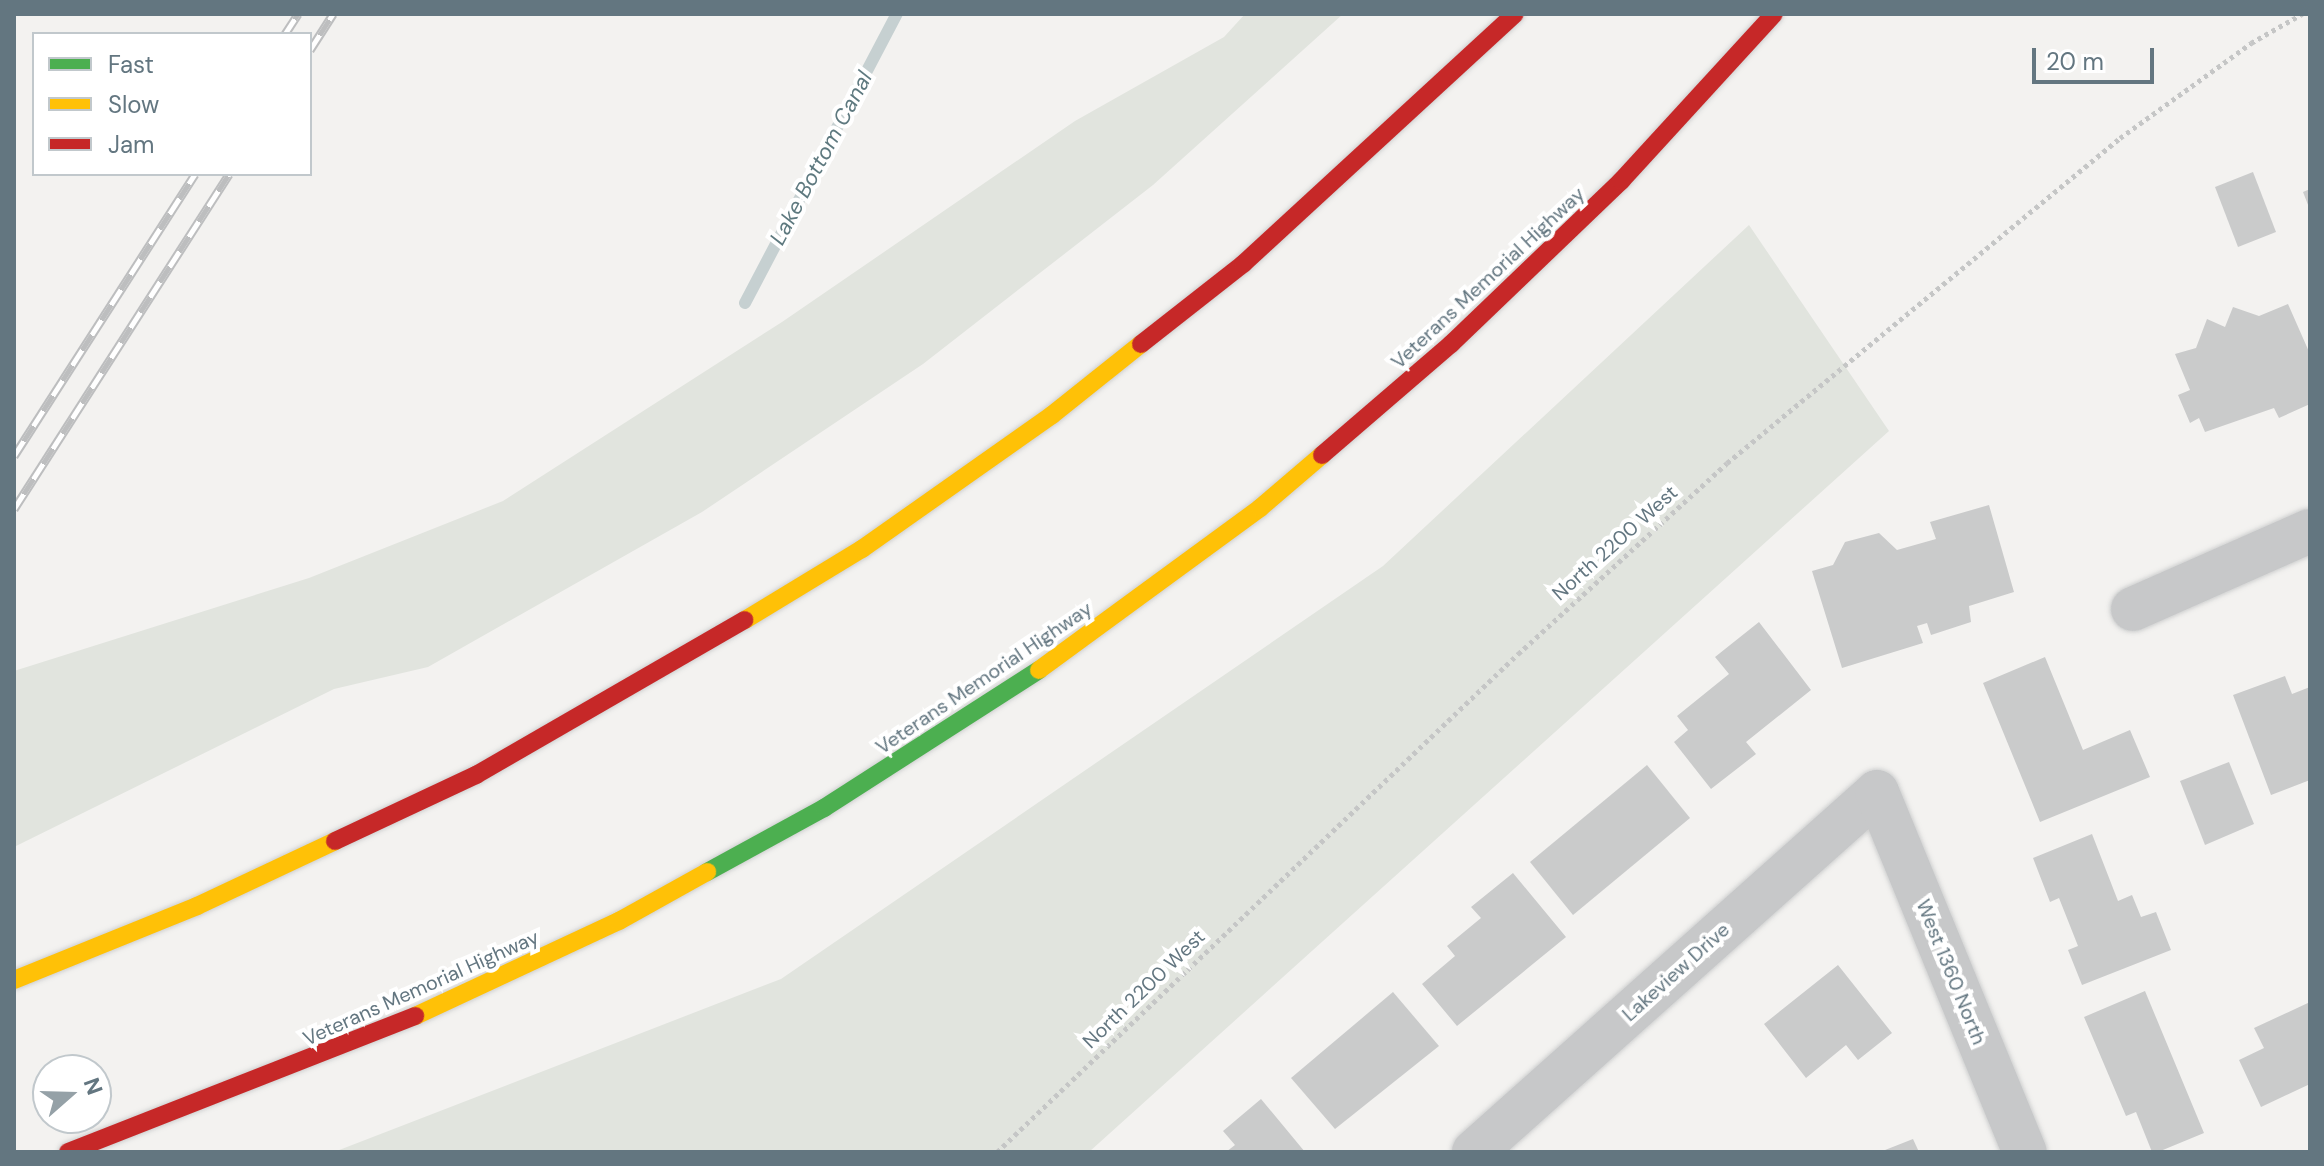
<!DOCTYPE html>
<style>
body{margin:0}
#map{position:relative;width:2324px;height:1166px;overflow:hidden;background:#f3f2f0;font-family:"DM Sans",sans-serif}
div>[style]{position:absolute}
.green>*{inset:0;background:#e1e4de}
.stream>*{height:12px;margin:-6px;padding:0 6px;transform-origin:6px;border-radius:6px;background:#c6d0d1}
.building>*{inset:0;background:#cacbcb}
.path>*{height:5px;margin-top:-2.5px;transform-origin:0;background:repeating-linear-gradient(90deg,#c5c6c6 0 4px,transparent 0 8px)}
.roads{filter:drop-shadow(0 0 2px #cfd0d0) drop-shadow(0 0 2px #cfd0d0)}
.street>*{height:44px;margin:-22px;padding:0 22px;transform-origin:22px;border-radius:22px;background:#c7c8c9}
.fast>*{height:18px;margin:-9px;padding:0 9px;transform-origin:9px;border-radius:9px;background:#4caf50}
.slow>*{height:18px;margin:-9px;padding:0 9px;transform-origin:9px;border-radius:9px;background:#ffc107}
.jam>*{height:18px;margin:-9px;padding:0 9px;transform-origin:9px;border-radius:9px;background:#c62828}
.rail>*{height:9px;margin-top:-4.5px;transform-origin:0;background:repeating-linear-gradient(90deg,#fff 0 18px,#bdbebf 0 36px);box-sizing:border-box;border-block:2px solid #bdbebf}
span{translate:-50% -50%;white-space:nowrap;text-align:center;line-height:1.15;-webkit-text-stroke:8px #fff;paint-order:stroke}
.street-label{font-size:20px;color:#637680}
.water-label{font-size:22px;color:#5e797f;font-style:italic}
.frame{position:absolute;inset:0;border:16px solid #637680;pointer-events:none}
.legend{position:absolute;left:32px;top:32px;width:280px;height:144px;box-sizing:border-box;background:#fff;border:2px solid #c1c8cc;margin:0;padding:10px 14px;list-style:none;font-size:24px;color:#637680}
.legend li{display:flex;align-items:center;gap:16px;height:40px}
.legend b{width:40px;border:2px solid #c1c8cc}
.north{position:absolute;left:32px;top:1054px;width:80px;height:80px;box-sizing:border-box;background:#fff;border:2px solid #c1c8cc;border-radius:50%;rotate:70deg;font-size:22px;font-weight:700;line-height:32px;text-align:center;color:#637680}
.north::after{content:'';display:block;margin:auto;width:28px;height:36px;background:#95a1a7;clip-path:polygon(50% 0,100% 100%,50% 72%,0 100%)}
.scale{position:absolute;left:2032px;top:48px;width:122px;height:36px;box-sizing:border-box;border:4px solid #637680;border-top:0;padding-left:10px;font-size:24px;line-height:28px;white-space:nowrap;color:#637680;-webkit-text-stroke:6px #fff;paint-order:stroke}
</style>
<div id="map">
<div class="green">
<i style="clip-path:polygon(1245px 14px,1343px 14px,1153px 185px,923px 364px,702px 512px,428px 667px,334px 689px,14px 847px,14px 671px,309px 578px,503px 501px,782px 322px,1075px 121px,1224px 37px)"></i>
<i style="clip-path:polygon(1749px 225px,1889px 431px,1089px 1152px,334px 1152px,781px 979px,1383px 566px)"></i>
</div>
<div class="stream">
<i style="left:745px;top:303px;width:327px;rotate:-62.3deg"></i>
</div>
<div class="building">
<i style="clip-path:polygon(2253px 172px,2276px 232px,2238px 247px,2215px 187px)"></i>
<i style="clip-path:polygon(2310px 189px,2310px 210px,2303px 192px)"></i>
<i style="clip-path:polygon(2288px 304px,2310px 354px,2310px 404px,2279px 418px,2274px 408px,2205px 432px,2199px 418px,2190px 423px,2178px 395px,2190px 390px,2175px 354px,2196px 348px,2207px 319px,2225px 327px,2233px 307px,2259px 316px)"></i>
<i style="clip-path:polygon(1989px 505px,2014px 592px,1969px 606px,1971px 622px,1931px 635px,1927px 623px,1917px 626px,1923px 643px,1842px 668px,1812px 571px,1833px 565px,1845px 542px,1879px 533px,1897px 550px,1936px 539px,1930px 522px)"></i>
<i style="clip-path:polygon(1759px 622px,1811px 690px,1746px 742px,1756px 754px,1711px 789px,1674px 742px,1688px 730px,1677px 716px,1729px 674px,1715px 657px)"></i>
<i style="clip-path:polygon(2045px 657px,2083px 750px,2130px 730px,2150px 777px,2040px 822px,1983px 683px)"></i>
<i style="clip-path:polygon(2285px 676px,2292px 694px,2310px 687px,2310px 780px,2271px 795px,2233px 695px)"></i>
<i style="clip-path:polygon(2229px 762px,2254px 824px,2205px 845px,2180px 781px)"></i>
<i style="clip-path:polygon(1647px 765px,1690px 818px,1573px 915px,1530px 862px)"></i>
<i style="clip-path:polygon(2092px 834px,2118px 901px,2132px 895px,2141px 917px,2156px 912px,2171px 950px,2082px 985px,2068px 950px,2078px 946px,2059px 898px,2050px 902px,2033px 858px)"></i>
<i style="clip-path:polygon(1513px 873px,1566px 937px,1457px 1026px,1422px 984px,1455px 956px,1447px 946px,1481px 918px,1471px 907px)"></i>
<i style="clip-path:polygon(1838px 965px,1892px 1033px,1858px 1060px,1846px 1045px,1806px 1078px,1764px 1024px)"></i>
<i style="clip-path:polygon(2145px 991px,2204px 1133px,2158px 1152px,2152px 1152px,2136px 1112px,2126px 1116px,2084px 1017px)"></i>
<i style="clip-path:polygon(1393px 992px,1439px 1046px,1335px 1129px,1291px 1078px)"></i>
<i style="clip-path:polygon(2310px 1002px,2310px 1084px,2261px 1107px,2239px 1060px,2264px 1048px,2254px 1028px)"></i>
<i style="clip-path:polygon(1261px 1099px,1305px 1152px,1226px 1152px,1235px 1145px,1223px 1131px)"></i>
<i style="clip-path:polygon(1913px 1139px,1919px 1152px,1880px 1152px)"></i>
</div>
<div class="path">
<i style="left:997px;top:1152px;width:721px;rotate:-43.71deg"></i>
<i style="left:1518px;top:654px;width:283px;rotate:-42.4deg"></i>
<i style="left:1727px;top:463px;width:510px;rotate:-39.59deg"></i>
<i style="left:2120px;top:138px;width:162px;rotate:-35.9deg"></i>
<i style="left:2251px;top:43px;width:59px;rotate:-29.6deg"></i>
</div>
<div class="roads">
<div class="street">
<i style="left:2133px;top:609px;width:193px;rotate:-23.8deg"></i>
<i style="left:1474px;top:1152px;width:540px;rotate:-41.77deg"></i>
<i style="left:1877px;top:792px;width:389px;rotate:67.7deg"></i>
</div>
<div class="fast">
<i style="left:707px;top:872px;width:133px;rotate:-28.7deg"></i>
<i style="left:824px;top:808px;width:255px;rotate:-32.7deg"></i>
</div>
<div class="slow">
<i style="left:745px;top:620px;width:137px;rotate:-31.3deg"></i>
<i style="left:862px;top:549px;width:232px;rotate:-35.2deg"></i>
<i style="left:1052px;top:415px;width:114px;rotate:-38.6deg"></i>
<i style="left:1039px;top:670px;width:274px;rotate:-36.2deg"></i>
<i style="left:1260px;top:508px;width:82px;rotate:-40.5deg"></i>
<i style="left:14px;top:980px;width:197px;rotate:-22deg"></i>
<i style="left:197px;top:906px;width:153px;rotate:-25.2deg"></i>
<i style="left:415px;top:1016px;width:225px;rotate:-25deg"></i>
<i style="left:619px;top:921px;width:101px;rotate:-29.1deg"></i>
</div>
<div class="jam">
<i style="left:1141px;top:344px;width:130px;rotate:-38.1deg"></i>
<i style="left:1243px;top:264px;width:369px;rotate:-42.6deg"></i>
<i style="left:1322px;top:455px;width:170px;rotate:-40.7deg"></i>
<i style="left:1451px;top:344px;width:236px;rotate:-43.8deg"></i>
<i style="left:1621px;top:181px;width:226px;rotate:-47.5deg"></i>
<i style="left:335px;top:841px;width:156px;rotate:-25.1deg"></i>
<i style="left:476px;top:775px;width:310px;rotate:-30deg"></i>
<i style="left:68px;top:1152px;width:373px;rotate:-21.4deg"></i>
</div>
</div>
<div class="rail">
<i style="left:285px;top:34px;width:24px;rotate:-57deg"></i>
<i style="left:310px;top:50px;width:43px;rotate:-57.4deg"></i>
<i style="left:14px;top:456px;width:335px;rotate:-57.3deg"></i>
<i style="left:14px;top:509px;width:398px;rotate:-57.3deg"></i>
</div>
<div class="street-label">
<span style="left:1488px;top:278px;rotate:-43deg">Veterans Memorial Highway</span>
<span style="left:1615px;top:543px;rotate:-42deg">North 2200 West</span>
<span style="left:984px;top:678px;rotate:-34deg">Veterans Memorial Highway</span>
<span style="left:1676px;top:972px;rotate:-42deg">Lakeview Drive</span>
<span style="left:1951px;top:972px;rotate:68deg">West 1360 North</span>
<span style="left:421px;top:988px;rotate:-24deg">Veterans Memorial Highway</span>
<span style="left:1144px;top:989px;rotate:-44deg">North 2200 West</span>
</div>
<div class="water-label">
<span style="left:821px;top:158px;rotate:-62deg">Lake Bottom Canal</span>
</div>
<div class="frame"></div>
<ul class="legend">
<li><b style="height:10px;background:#4caf50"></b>Fast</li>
<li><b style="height:10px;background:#ffc107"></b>Slow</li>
<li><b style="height:10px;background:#c62828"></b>Jam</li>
</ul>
<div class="north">N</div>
<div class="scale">20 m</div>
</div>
